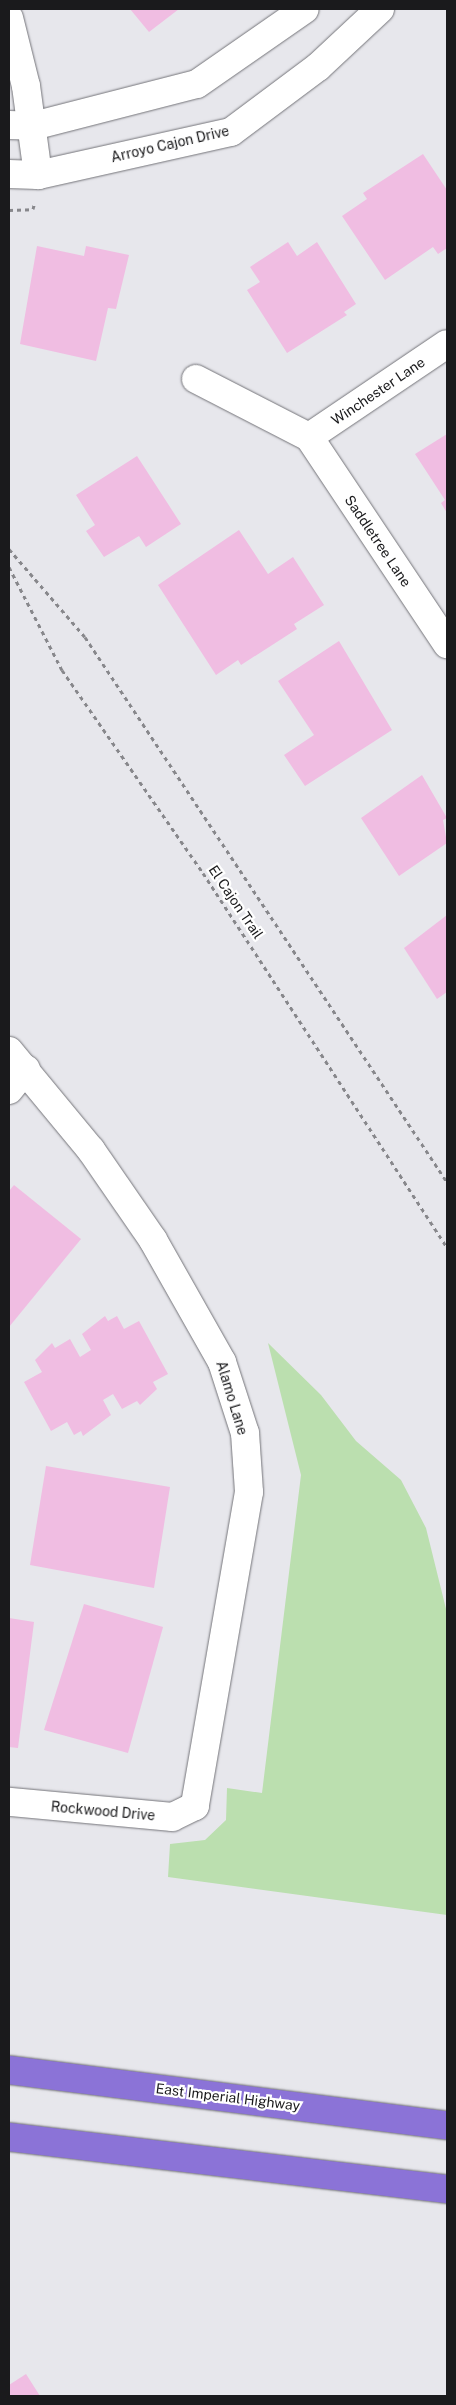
<!DOCTYPE html>
<style>
body{margin:0}
#map{position:relative;width:456px;height:2405px;overflow:hidden;background:#e7e7ec;font-family:"Public Sans",sans-serif}
div>[style]{position:absolute}
.green>*{inset:0;background:#bbdfaf}
.building>*{inset:0;background:#f0bde2}
.path>*{height:3px;margin-top:-1.5px;transform-origin:0;background:repeating-linear-gradient(90deg,#87878b 0 4px,transparent 0 8px)}
.roads{filter:drop-shadow(0 0 1px #747479) drop-shadow(0 0 1px #747479)}
.minor>*{height:28px;margin:-14px;padding:0 14px;transform-origin:14px;border-radius:14px;background:#fff}
.highway>*{height:28px;margin:-14px;padding:0 14px;transform-origin:14px;border-radius:14px;background:#8b73d7}
span{translate:-50% -50%;white-space:nowrap;text-align:center;line-height:1.15;-webkit-text-stroke:4.5px #fff;paint-order:stroke}
.street-label{font-size:14px;color:#1a1a1c}
.frame{position:absolute;inset:0;border:10px solid #1a1a1c;pointer-events:none}
</style>
<div id="map">
<div class="green">
<i style="clip-path:polygon(268px 1343px,321px 1395px,356px 1441px,401px 1480px,426px 1528px,447px 1613px,447px 1915px,168px 1877px,170px 1844px,205px 1840px,226px 1820px,227px 1788px,262px 1793px,301px 1475px)"></i>
</div>
<div class="building">
<i style="clip-path:polygon(130px 9px,179px 9px,149px 32px)"></i>
<i style="clip-path:polygon(423px 154px,447px 190px,447px 248px,438px 254px,433px 247px,385px 280px,342px 216px,367px 199px,363px 193px)"></i>
<i style="clip-path:polygon(288px 242px,297px 256px,317px 242px,356px 304px,344px 312px,347px 315px,287px 353px,247px 290px,260px 282px,250px 267px)"></i>
<i style="clip-path:polygon(37px 246px,84px 256px,86px 246px,129px 255px,116px 309px,108px 308px,96px 361px,20px 344px)"></i>
<i style="clip-path:polygon(447px 434px,447px 513px,441px 503px,445px 500px,415px 454px)"></i>
<i style="clip-path:polygon(137px 456px,181px 524px,146px 547px,139px 536px,104px 557px,86px 531px,95px 525px,76px 495px)"></i>
<i style="clip-path:polygon(239px 530px,268px 574px,293px 557px,324px 605px,294px 624px,297px 629px,241px 665px,238px 660px,216px 675px,158px 585px)"></i>
<i style="clip-path:polygon(339px 641px,392px 730px,305px 786px,284px 755px,314px 735px,278px 681px)"></i>
<i style="clip-path:polygon(422px 775px,447px 818px,443px 820px,447px 843px,399px 876px,361px 818px)"></i>
<i style="clip-path:polygon(447px 915px,447px 992px,437px 999px,404px 948px)"></i>
<i style="clip-path:polygon(14px 1185px,81px 1239px,9px 1327px,9px 1191px)"></i>
<i style="clip-path:polygon(105px 1316px,108px 1321px,117px 1316px,124px 1329px,139px 1321px,168px 1374px,153px 1382px,157px 1389px,140px 1405px,137px 1401px,122px 1409px,113px 1394px,103px 1400px,111px 1415px,83px 1436px,81px 1431px,74px 1435px,67px 1422px,51px 1431px,24px 1382px,42px 1372px,35px 1360px,52px 1343px,55px 1348px,70px 1339px,80px 1357px,91px 1350px,82px 1334px)"></i>
<i style="clip-path:polygon(46px 1466px,170px 1487px,154px 1588px,30px 1565px)"></i>
<i style="clip-path:polygon(84px 1604px,163px 1627px,128px 1753px,44px 1730px)"></i>
<i style="clip-path:polygon(9px 1618px,34px 1622px,18px 1748px,9px 1747px)"></i>
<i style="clip-path:polygon(26px 2374px,40px 2396px,9px 2396px,9px 2385px)"></i>
</div>
<div class="path">
<i style="left:9px;top:210px;width:24px;rotate:-2deg"></i>
<i style="left:33px;top:209px;width:4px;rotate:-76deg"></i>
<i style="left:9px;top:549px;width:116px;rotate:49.2deg"></i>
<i style="left:85px;top:637px;width:654px;rotate:56.41deg"></i>
<i style="left:9px;top:567px;width:116px;rotate:62.8deg"></i>
<i style="left:62px;top:670px;width:247px;rotate:55.2deg"></i>
<i style="left:203px;top:873px;width:447px;rotate:56.9deg"></i>
</div>
<div class="roads">
<div class="minor">
<i style="left:9px;top:18px;width:70px;rotate:76deg"></i>
<i style="left:26px;top:86px;width:90px;rotate:82.3deg"></i>
<i style="left:9px;top:125px;width:24px;rotate:2deg"></i>
<i style="left:33px;top:126px;width:169px;rotate:-14.4deg"></i>
<i style="left:197px;top:84px;width:131px;rotate:-34.8deg"></i>
<i style="left:9px;top:174px;width:29px;rotate:2deg"></i>
<i style="left:38px;top:175px;width:198px;rotate:-12.6deg"></i>
<i style="left:231px;top:132px;width:109px;rotate:-36.8deg"></i>
<i style="left:318px;top:67px;width:85px;rotate:-43.1deg"></i>
<i style="left:196px;top:379px;width:127px;rotate:27.2deg"></i>
<i style="left:309px;top:437px;width:249px;rotate:56.3deg"></i>
<i style="left:309px;top:437px;width:166px;rotate:-34deg"></i>
<i style="left:9px;top:1051px;width:129px;rotate:50.4deg"></i>
<i style="left:91px;top:1150px;width:109px;rotate:55.4deg"></i>
<i style="left:153px;top:1240px;width:140px;rotate:60.5deg"></i>
<i style="left:222px;top:1362px;width:75px;rotate:72.1deg"></i>
<i style="left:245px;top:1433px;width:59px;rotate:86.1deg"></i>
<i style="left:249px;top:1492px;width:319px;rotate:99.8deg"></i>
<i style="left:195px;top:1806px;width:25px;rotate:154deg"></i>
<i style="left:172px;top:1817px;width:164px;rotate:-174.7deg"></i>
<i style="left:9px;top:1090px;width:27px;rotate:-51deg"></i>
</div>
<div class="highway">
<i style="left:9px;top:2070px;width:441px;rotate:7.2deg"></i>
<i style="left:9px;top:2137px;width:441px;rotate:6.8deg"></i>
</div>
</div>
<div class="street-label">
<span style="left:170px;top:144px;rotate:-13deg">Arroyo Cajon Drive</span>
<span style="left:378px;top:391px;rotate:-34deg">Winchester Lane</span>
<span style="left:378px;top:541px;rotate:56deg">Saddletree Lane</span>
<span style="left:236px;top:902px;rotate:56deg">El Cajon Trail</span>
<span style="left:232px;top:1398px;rotate:73deg">Alamo Lane</span>
<span style="left:103px;top:1811px;rotate:5deg">Rockwood Drive</span>
<span style="left:228px;top:2097px;rotate:7deg">East Imperial Highway</span>
</div>
<div class="frame"></div>
</div>
